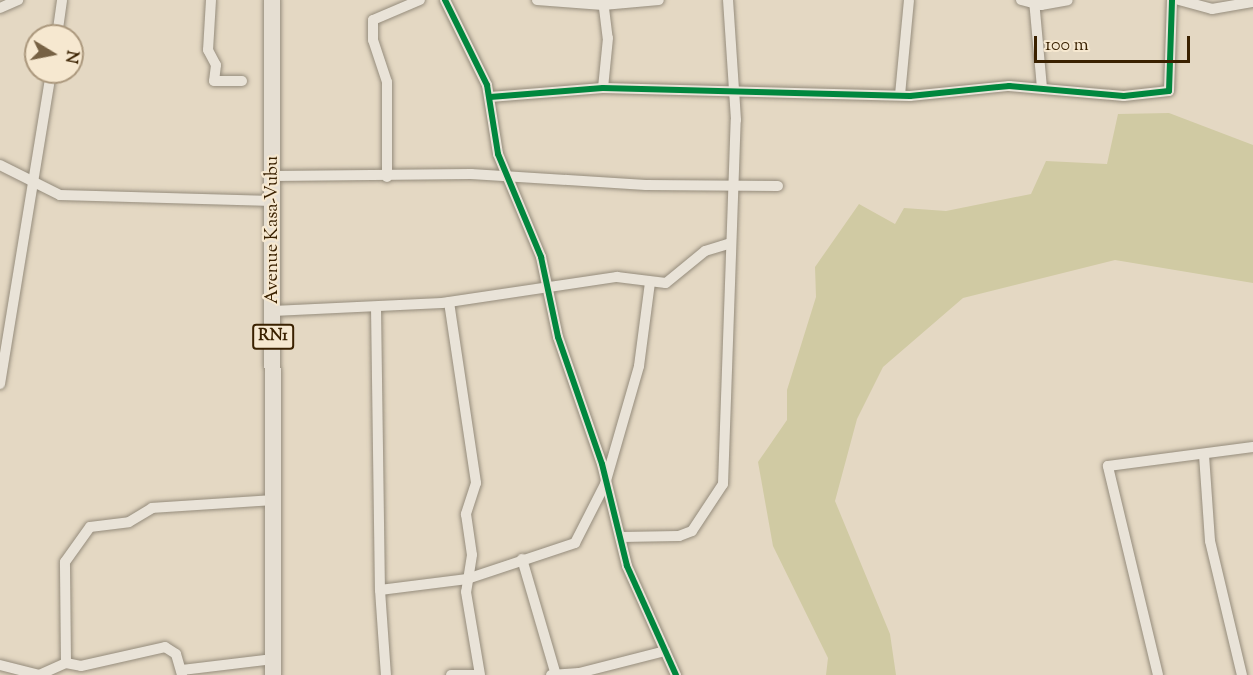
<!DOCTYPE html>
<style>
body{margin:0}
#map{position:relative;width:1253px;height:675px;overflow:hidden;background:#e4d8c3;font-family:"Sorts Mill Goudy",serif}
div>[style]{position:absolute}
.green>*{inset:0;background:#d0caa3}
.roads{filter:drop-shadow(0 0 2px #958c7c) drop-shadow(0 0 2px #958c7c)}
.minor>*{height:10px;margin:-5px;padding:0 5px;transform-origin:5px;border-radius:5px;background:#e9e3d8}
.highway>*{height:16px;margin:-8px;padding:0 8px;transform-origin:8px;border-radius:8px;background:#e5ded2}
.cycleway>*{height:6px;margin:-3px;padding:0 3px;transform-origin:3px;border-radius:3px;background:#00873e}
span{translate:-50% -50%;white-space:nowrap;text-align:center;line-height:1.15;-webkit-text-stroke:4.5px #f6e8d0;paint-order:stroke}
.shield-label span{padding:2px 4px;background:#f6e8d0;border:2px solid;border-radius:4px;-webkit-text-stroke-width:0}
.shield-label{font-size:16px;color:#3a2100;font-weight:700}
.street-label{font-size:18px;color:#3a2100}
.north{position:absolute;left:24px;top:24px;width:60px;height:60px;box-sizing:border-box;background:#f6e8d0;border:2px solid #ab987d;border-radius:50%;rotate:100deg;font-size:16px;font-weight:700;line-height:24px;text-align:center;color:#3a2100}
.north::after{content:'';display:block;margin:auto;width:21px;height:27px;background:#766144;clip-path:polygon(50% 0,100% 100%,50% 72%,0 100%)}
.scale{position:absolute;left:1034px;top:36px;width:156px;height:27px;box-sizing:border-box;border:3px solid #3a2100;border-top:0;padding-left:8px;font-size:18px;line-height:21px;white-space:nowrap;color:#3a2100;-webkit-text-stroke:4px #f6e8d0;paint-order:stroke}
</style>
<div id="map">
<div class="green">
<i style="clip-path:polygon(1169px 113px,1253px 145px,1253px 283px,1115px 260px,963px 298px,883px 367px,857px 419px,835px 501px,890px 634px,896px 675px,826px 675px,828px 658px,773px 546px,758px 462px,787px 420px,787px 390px,816px 297px,815px 267px,859px 204px,895px 224px,904px 208px,946px 211px,1031px 194px,1046px 161px,1107px 164px,1118px 114px)"></i>
</div>
<div class="roads">
<div class="minor">
<i style="left:211px;top:0;width:50px;rotate:93.4deg"></i>
<i style="left:208px;top:50px;width:17px;rotate:62deg"></i>
<i style="left:216px;top:65px;width:16px;rotate:97deg"></i>
<i style="left:214px;top:81px;width:28px"></i>
<i style="left:445px;top:0;width:95px;rotate:63.7deg"></i>
<i style="left:487px;top:85px;width:70px;rotate:80.9deg"></i>
<i style="left:498px;top:154px;width:112px;rotate:67.3deg"></i>
<i style="left:541px;top:257px;width:82px;rotate:78deg"></i>
<i style="left:558px;top:337px;width:134px;rotate:70.9deg"></i>
<i style="left:602px;top:464px;width:105px;rotate:76.2deg"></i>
<i style="left:627px;top:566px;width:120px;rotate:65.8deg"></i>
<i style="left:537px;top:0;width:66px;rotate:4.3deg"></i>
<i style="left:603px;top:5px;width:56px;rotate:-5.1deg"></i>
<i style="left:603px;top:0;width:38px;rotate:83deg"></i>
<i style="left:608px;top:38px;width:50px;rotate:95.7deg"></i>
<i style="left:1021px;top:0;width:21px;rotate:14deg"></i>
<i style="left:1041px;top:5px;width:27px;rotate:-10deg"></i>
<i style="left:1034px;top:0;width:88px;rotate:84.8deg"></i>
<i style="left:1179px;top:0;width:34px;rotate:15deg"></i>
<i style="left:1212px;top:9px;width:42px;rotate:-9.7deg"></i>
<i style="left:0;top:8px;width:20px;rotate:-24deg"></i>
<i style="left:57px;top:36px;width:36px;rotate:-82deg"></i>
<i style="left:900px;top:95px;width:95px;rotate:-84.6deg"></i>
<i style="left:490px;top:97px;width:113px;rotate:-4.6deg"></i>
<i style="left:603px;top:88px;width:307px;rotate:1.5deg"></i>
<i style="left:910px;top:96px;width:100px;rotate:-5.8deg"></i>
<i style="left:1009px;top:86px;width:115px;rotate:5deg"></i>
<i style="left:1124px;top:96px;width:45px;rotate:-6.3deg"></i>
<i style="left:1169px;top:91px;width:91px;rotate:-88.1deg"></i>
<i style="left:0;top:165px;width:67px;rotate:26.6deg"></i>
<i style="left:60px;top:195px;width:213px;rotate:1.6deg"></i>
<i style="left:273px;top:176px;width:198px;rotate:-0.6deg"></i>
<i style="left:471px;top:174px;width:175px;rotate:3.6deg"></i>
<i style="left:646px;top:185px;width:132px;rotate:0.4deg"></i>
<i style="left:387px;top:177px;width:95px;rotate:-90deg"></i>
<i style="left:387px;top:82px;width:44px;rotate:-108.4deg"></i>
<i style="left:373px;top:40px;width:20px;rotate:-90deg"></i>
<i style="left:373px;top:20px;width:51px;rotate:-23.1deg"></i>
<i style="left:449px;top:302px;width:183px;rotate:81.5deg"></i>
<i style="left:476px;top:483px;width:33px;rotate:108deg"></i>
<i style="left:466px;top:514px;width:41px;rotate:81.7deg"></i>
<i style="left:472px;top:555px;width:37px;rotate:99deg"></i>
<i style="left:466px;top:592px;width:84px;rotate:80.4deg"></i>
<i style="left:376px;top:307px;width:283px;rotate:89.2deg"></i>
<i style="left:380px;top:590px;width:85px;rotate:86deg"></i>
<i style="left:273px;top:311px;width:169px;rotate:-2.7deg"></i>
<i style="left:442px;top:303px;width:177px;rotate:-8.5deg"></i>
<i style="left:617px;top:277px;width:49px;rotate:7deg"></i>
<i style="left:666px;top:283px;width:50px;rotate:-39.4deg"></i>
<i style="left:705px;top:251px;width:27px;rotate:-17deg"></i>
<i style="left:0;top:384px;width:316px;rotate:-80.7deg"></i>
<i style="left:1204px;top:455px;width:86px;rotate:86deg"></i>
<i style="left:1210px;top:541px;width:138px;rotate:76.6deg"></i>
<i style="left:621px;top:537px;width:58px;rotate:-1deg"></i>
<i style="left:679px;top:536px;width:14px;rotate:-21deg"></i>
<i style="left:692px;top:531px;width:56px;rotate:-56.6deg"></i>
<i style="left:723px;top:484px;width:364px;rotate:-88deg"></i>
<i style="left:736px;top:120px;width:120px;rotate:-93.8deg"></i>
<i style="left:522px;top:559px;width:121px;rotate:73.7deg"></i>
<i style="left:380px;top:590px;width:88px;rotate:-7.2deg"></i>
<i style="left:467px;top:579px;width:114px;rotate:-18.4deg"></i>
<i style="left:575px;top:543px;width:66px;rotate:-63deg"></i>
<i style="left:605px;top:484px;width:123px;rotate:-73.9deg"></i>
<i style="left:639px;top:366px;width:84px;rotate:-82.5deg"></i>
<i style="left:66px;top:663px;width:15px;rotate:11deg"></i>
<i style="left:81px;top:666px;width:86px;rotate:-12.7deg"></i>
<i style="left:165px;top:647px;width:13px;rotate:32deg"></i>
<i style="left:176px;top:654px;width:22px;rotate:74deg"></i>
<i style="left:0;top:665px;width:40px;rotate:14.4deg"></i>
<i style="left:39px;top:675px;width:30px;rotate:-24deg"></i>
<i style="left:66px;top:663px;width:101px;rotate:-90.6deg"></i>
<i style="left:65px;top:562px;width:43px;rotate:-54.5deg"></i>
<i style="left:90px;top:527px;width:39px;rotate:-7deg"></i>
<i style="left:129px;top:522px;width:27px;rotate:-31deg"></i>
<i style="left:152px;top:508px;width:121px;rotate:-3.8deg"></i>
<i style="left:182px;top:670px;width:92px;rotate:-6.9deg"></i>
<i style="left:451px;top:675px;width:26px"></i>
<i style="left:551px;top:675px;width:28px;rotate:-4deg"></i>
<i style="left:579px;top:673px;width:89px;rotate:-14.3deg"></i>
<i style="left:1158px;top:675px;width:215px;rotate:-103.5deg"></i>
<i style="left:1108px;top:466px;width:146px;rotate:-7.5deg"></i>
</div>
<div class="highway">
<i style="left:272px;top:0;width:675px;rotate:89.92deg"></i>
</div>
</div>
<div class="cycleway">
<i style="left:445px;top:0;width:95px;rotate:63.7deg"></i>
<i style="left:487px;top:85px;width:70px;rotate:80.9deg"></i>
<i style="left:498px;top:154px;width:112px;rotate:67.3deg"></i>
<i style="left:541px;top:257px;width:82px;rotate:78deg"></i>
<i style="left:558px;top:337px;width:134px;rotate:70.9deg"></i>
<i style="left:602px;top:464px;width:105px;rotate:76.2deg"></i>
<i style="left:627px;top:566px;width:120px;rotate:65.8deg"></i>
<i style="left:490px;top:97px;width:113px;rotate:-4.6deg"></i>
<i style="left:603px;top:88px;width:307px;rotate:1.5deg"></i>
<i style="left:910px;top:96px;width:100px;rotate:-5.8deg"></i>
<i style="left:1009px;top:86px;width:115px;rotate:5deg"></i>
<i style="left:1124px;top:96px;width:45px;rotate:-6.3deg"></i>
<i style="left:1169px;top:91px;width:91px;rotate:-88.1deg"></i>
</div>
<div class="shield-label">
<span style="left:273px;top:337px">RN1</span>
</div>
<div class="street-label">
<span style="left:273px;top:230px;rotate:-90deg">Avenue Kasa-Vubu</span>
</div>
<div class="north">N</div>
<div class="scale">100 m</div>
</div>
